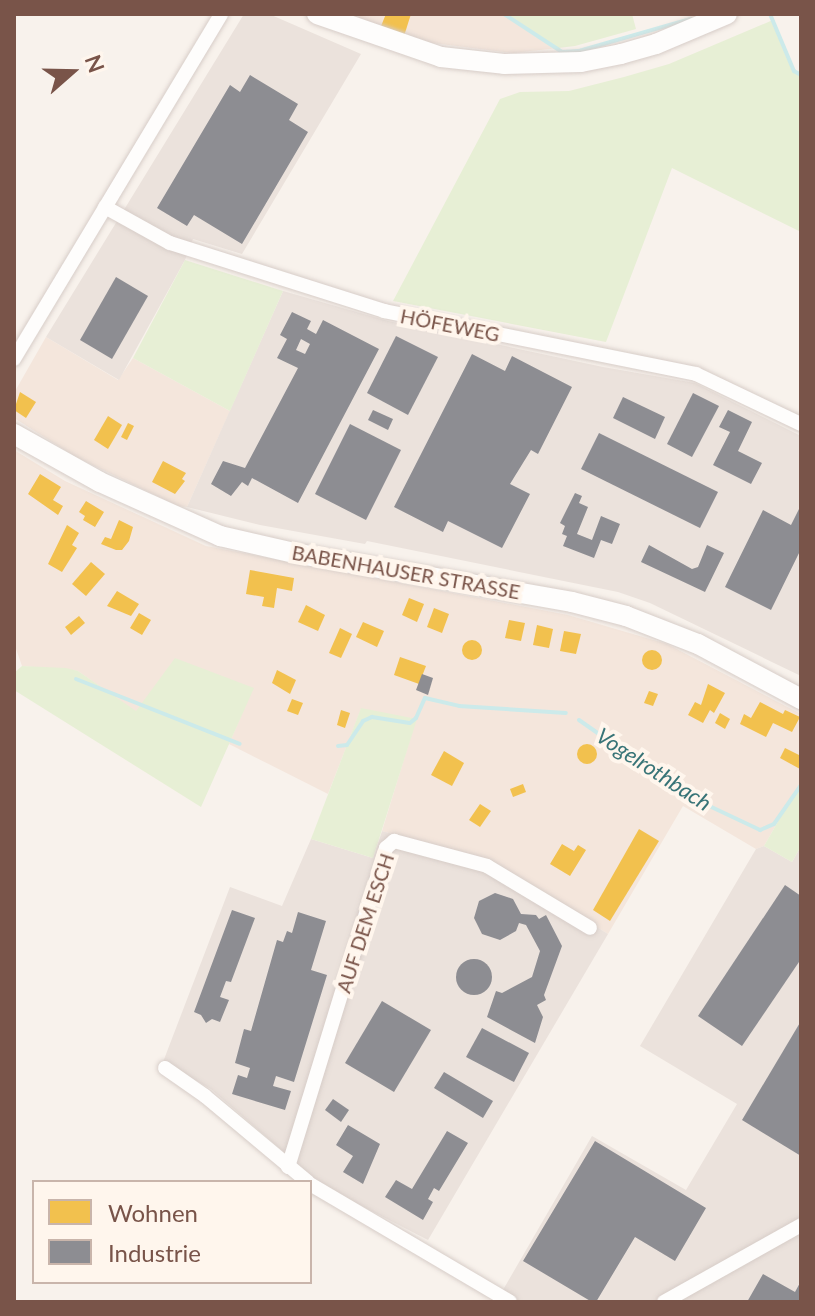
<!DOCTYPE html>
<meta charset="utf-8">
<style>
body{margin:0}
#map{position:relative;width:815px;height:1316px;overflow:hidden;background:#f8f2ec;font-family:Lato,sans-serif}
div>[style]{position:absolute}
.residential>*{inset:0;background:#f4e6dc}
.industrial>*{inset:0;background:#ebe2dc}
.green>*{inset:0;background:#e7efd5}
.homes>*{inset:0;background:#f2c14e}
.round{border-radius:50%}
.industry>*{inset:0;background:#8d8d92}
.stream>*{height:4px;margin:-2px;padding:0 2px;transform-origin:2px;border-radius:2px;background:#cceaea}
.roads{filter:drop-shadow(0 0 2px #d7cdc8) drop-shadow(0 0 2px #d7cdc8)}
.street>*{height:14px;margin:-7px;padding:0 7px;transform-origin:7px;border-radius:7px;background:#fefdfc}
.secondary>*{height:20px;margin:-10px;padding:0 10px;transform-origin:10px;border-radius:10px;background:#fefdfc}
span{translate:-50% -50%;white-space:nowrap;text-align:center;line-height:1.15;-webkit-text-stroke:8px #fff6ed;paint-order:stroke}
.street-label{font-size:20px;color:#795449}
.water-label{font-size:22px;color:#387477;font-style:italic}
.frame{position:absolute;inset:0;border:16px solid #795449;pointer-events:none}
.legend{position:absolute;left:32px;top:1180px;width:280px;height:104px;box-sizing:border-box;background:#fff6ed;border:2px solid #c9b5ab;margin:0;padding:10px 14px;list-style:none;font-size:24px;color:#795449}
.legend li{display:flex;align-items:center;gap:16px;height:40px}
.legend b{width:40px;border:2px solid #c9b5ab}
.north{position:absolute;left:32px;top:32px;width:80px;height:80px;-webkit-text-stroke:6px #fff6ed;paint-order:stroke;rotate:70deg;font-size:22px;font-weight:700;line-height:32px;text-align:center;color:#795449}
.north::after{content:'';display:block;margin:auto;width:28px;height:36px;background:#795449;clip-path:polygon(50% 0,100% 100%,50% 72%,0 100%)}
</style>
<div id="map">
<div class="residential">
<i style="clip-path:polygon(361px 14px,507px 14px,558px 48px,513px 53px,409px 40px,358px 19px)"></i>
<i style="clip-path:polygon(46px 337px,118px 380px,133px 358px,230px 411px,187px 507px,178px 506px,76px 457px,14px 418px,14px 393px)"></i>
<i style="clip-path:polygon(14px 450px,65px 481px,206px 546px,568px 615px,667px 644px,801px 714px,801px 781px,764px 846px,756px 849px,683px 806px,608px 934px,500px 866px,382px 831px,416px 720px,361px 709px,328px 794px,229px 744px,253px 688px,136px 712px,78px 671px,22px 666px,14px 643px)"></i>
</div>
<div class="industrial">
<i style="clip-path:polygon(244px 14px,269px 14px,361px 54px,242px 254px,193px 239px,185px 260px,119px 380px,46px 337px)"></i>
<i style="clip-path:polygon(283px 291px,388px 321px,603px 367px,695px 383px,801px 436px,801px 676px,650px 603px,618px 592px,367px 541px,365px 544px,260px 525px,187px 507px)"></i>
<i style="clip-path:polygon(382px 831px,500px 866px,608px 934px,428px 1240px,323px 1186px,211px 1089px,163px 1062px,230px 887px,282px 906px,311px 839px,373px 858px)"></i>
<i style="clip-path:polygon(764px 846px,792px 862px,801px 846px,801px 1302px,496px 1302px,592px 1136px,686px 1190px,737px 1104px,640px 1046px,756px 849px)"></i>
</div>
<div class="green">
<i style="clip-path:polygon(507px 14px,632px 14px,636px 29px,575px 46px,558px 48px)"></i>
<i style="clip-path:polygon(773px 20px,791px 68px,801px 74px,801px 232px,672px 168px,606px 342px,393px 301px,500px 99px,520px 92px,569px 91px,624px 77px,669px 64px)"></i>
<i style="clip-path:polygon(185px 260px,283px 291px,230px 411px,133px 358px)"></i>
<i style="clip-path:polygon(175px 658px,254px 688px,201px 807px,14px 690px,14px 673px,22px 666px,66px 668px,78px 671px,136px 711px)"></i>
<i style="clip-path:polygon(361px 708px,417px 719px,373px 858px,311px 839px)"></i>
<i style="clip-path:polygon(801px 781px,801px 846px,792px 862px,764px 846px)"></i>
</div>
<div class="homes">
<i style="clip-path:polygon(386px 14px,411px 14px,404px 36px,381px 26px)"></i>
<i style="clip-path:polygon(20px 392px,36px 402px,26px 418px,14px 410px)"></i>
<i style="clip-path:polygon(108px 416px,122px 425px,108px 449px,94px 440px)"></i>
<i style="clip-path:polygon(128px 423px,134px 426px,127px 440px,121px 437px)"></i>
<i style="clip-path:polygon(163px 461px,186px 473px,182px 479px,185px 481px,175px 494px,152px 482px)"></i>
<i style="clip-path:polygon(40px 474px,61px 487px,53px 500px,63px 506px,58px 515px,28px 494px)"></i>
<i style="clip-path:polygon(86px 501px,104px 512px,95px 527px,83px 520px,85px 516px,79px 512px)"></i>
<i style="clip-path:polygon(119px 520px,133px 527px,129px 541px,122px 550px,116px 550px,101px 544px,105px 537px,111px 539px)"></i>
<i style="clip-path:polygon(67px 525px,79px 533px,72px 545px,77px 548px,62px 572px,48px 564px)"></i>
<i style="clip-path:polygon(91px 562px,105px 574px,86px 596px,72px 584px)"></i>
<i style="clip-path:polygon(250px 570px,294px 578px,292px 591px,277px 588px,274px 608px,262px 606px,264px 597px,246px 594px)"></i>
<i style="clip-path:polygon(117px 591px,139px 604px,131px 616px,107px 606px)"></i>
<i style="clip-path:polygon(409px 598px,424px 604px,417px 622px,402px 615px)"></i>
<i style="clip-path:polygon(306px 605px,325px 615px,318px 631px,298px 622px)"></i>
<i style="clip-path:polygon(434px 608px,449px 614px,442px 633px,427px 627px)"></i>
<i style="clip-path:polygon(139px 613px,151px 620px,142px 635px,130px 628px)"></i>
<i style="clip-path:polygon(79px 616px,85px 623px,71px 635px,65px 627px)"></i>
<i style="clip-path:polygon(509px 620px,525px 623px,521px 641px,505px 638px)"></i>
<i style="clip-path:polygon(363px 622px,384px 631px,377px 647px,356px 637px)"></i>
<i style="clip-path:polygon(537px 625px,553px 629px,549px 648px,533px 645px)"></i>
<i style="clip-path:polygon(340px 628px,352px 634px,341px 658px,329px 653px)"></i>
<i style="clip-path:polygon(564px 631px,581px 634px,576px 654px,560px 651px)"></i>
<i class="round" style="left:462px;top:640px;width:20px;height:20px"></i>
<i class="round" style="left:642px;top:650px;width:20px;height:20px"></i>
<i style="clip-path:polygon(400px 657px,426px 666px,419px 684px,394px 675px)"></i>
<i style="clip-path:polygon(277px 670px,296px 680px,290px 694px,272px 683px)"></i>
<i style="clip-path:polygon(708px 684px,725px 693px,714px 713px,710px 710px,703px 723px,688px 715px,695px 702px,701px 705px)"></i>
<i style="clip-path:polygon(649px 691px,658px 694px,653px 706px,644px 703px)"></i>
<i style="clip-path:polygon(292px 699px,303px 703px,298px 715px,287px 711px)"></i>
<i style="clip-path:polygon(760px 702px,783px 714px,785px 710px,800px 717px,792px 732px,773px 723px,766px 737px,740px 724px,744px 714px,751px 718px)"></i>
<i style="clip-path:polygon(341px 710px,350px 713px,345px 728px,337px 725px)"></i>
<i style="clip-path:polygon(720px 713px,730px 719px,725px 729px,715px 723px)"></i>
<i class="round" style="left:577px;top:744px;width:20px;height:20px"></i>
<i style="clip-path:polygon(785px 748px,801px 756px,800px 769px,780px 758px)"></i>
<i style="clip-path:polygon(444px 751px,464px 763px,452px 786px,431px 775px)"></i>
<i style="clip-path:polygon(523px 784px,526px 792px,513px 797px,510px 789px)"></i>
<i style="clip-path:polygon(480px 804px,491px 811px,480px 827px,469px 820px)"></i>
<i style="clip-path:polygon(639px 829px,659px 841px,610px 921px,593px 910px)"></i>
<i style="clip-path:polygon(562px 844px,574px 851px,578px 845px,586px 850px,570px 876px,550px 864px)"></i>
</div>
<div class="industry">
<i style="clip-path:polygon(250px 75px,298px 104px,289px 120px,308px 132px,242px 244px,194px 215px,187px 226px,157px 208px,230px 85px,240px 92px)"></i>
<i style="clip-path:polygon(116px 277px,148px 296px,112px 359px,80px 340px)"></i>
<i style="clip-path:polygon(evenodd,292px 312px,311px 321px,307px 329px,316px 334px,323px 320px,379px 349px,298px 503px,252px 478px,248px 486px,242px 482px,231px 496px,211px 484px,223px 461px,245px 468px,298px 368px,277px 358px,287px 339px,280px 335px,292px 312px,301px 339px,310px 344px,305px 354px,296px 350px,301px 339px)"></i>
<i style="clip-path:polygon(396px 336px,438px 357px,408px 415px,367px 393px)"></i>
<i style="clip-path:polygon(472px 354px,505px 371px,512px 356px,572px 387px,538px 454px,531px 450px,510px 484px,530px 494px,502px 548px,448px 521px,443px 532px,394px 507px)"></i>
<i style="clip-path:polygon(693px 393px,719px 406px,692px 457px,667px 444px)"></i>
<i style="clip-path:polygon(623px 397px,665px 417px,655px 439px,613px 418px)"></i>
<i style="clip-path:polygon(373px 410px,393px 419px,388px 430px,368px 420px)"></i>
<i style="clip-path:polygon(728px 410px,752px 422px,738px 451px,762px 463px,751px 484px,713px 465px,730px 432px,719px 427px)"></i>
<i style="clip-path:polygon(350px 424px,401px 450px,366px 520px,315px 494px)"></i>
<i style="clip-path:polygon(599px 433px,718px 492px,700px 528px,581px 469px)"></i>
<i style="clip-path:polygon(575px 493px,582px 496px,579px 503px,588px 507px,577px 534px,592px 540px,601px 516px,620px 524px,612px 544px,601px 540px,594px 558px,563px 546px,567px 536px,562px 534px,565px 526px,560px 523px)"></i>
<i style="clip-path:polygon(801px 505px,801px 549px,771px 610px,725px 587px,763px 510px,791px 525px)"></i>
<i style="clip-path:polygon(649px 545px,692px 569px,698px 567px,707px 545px,724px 553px,705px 592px,641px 562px)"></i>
<i style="clip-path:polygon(422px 674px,433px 678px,428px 695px,416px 690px)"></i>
<i style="clip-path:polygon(785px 885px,801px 896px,801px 959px,742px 1046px,698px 1016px)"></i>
<i style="clip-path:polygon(495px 893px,513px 899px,521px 914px,536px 915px,539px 919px,546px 915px,562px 946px,544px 995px,546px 1000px,537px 1005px,543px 1017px,535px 1043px,487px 1017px,496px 991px,502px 993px,532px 977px,540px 951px,526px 925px,519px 923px,516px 931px,500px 940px,482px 934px,474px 918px,479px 901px)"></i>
<i style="clip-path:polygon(232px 910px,255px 918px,231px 982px,226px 981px,220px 997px,229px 1000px,220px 1022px,212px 1019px,206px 1023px,201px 1015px,194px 1012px)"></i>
<i style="clip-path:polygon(298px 912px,326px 921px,311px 970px,327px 975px,294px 1082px,276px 1076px,273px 1086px,291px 1091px,285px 1110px,232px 1094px,238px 1075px,247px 1078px,250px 1068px,235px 1063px,244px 1029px,251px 1031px,277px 940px,283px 942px,287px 931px,292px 933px)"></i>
<i class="round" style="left:456px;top:959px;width:36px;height:36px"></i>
<i style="clip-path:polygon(382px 1001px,431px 1030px,394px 1092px,345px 1063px)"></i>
<i style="clip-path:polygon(801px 1021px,801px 1156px,742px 1120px)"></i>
<i style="clip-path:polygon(482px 1028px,529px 1053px,514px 1082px,466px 1057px)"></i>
<i style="clip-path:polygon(444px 1072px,493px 1101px,483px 1118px,434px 1088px)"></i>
<i style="clip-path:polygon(333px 1099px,349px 1110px,341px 1122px,325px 1110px)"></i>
<i style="clip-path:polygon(348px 1125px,380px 1144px,363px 1184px,343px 1172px,353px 1156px,336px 1145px)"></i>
<i style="clip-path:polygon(447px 1131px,468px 1143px,439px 1191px,434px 1188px,428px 1199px,433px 1202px,423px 1220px,385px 1197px,396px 1180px,412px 1189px)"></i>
<i style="clip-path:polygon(595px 1141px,706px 1208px,675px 1261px,635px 1237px,596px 1302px,592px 1302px,523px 1261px)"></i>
<i style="clip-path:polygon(763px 1274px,795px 1292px,801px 1281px,801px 1302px,747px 1302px)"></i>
</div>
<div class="stream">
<i style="left:504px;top:14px;width:69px;rotate:33.2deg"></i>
<i style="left:562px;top:52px;width:17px;rotate:-3deg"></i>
<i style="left:579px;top:51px;width:116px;rotate:-16.1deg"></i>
<i style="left:770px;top:14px;width:62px;rotate:67.2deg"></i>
<i style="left:794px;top:71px;width:8px;rotate:30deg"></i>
<i style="left:76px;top:679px;width:176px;rotate:21.6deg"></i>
<i style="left:579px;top:720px;width:131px;rotate:35deg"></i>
<i style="left:686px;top:795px;width:82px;rotate:25.3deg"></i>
<i style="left:760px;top:830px;width:15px;rotate:-23deg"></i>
<i style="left:774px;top:824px;width:47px;rotate:-55.3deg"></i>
<i style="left:338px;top:746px;width:9px;rotate:-6deg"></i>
<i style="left:347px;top:745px;width:29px;rotate:-56deg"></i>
<i style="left:363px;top:721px;width:10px;rotate:-24deg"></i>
<i style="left:372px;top:717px;width:38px;rotate:9deg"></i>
<i style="left:410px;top:723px;width:8px;rotate:-40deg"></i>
<i style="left:416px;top:718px;width:22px;rotate:-66deg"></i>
<i style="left:425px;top:698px;width:35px;rotate:13deg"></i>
<i style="left:459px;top:706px;width:107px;rotate:3.7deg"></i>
</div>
<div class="roads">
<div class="street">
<i style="left:105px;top:207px;width:74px;rotate:29deg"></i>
<i style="left:170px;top:243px;width:225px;rotate:17.6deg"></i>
<i style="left:384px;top:311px;width:318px;rotate:11.4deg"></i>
<i style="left:696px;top:374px;width:116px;rotate:25.5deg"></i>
<i style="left:14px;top:359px;width:402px;rotate:-59deg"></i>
<i style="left:165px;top:1068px;width:49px;rotate:35deg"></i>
<i style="left:205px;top:1096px;width:134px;rotate:39.9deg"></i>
<i style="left:288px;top:1167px;width:320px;rotate:-72.9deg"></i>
<i style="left:382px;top:861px;width:14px;rotate:-73deg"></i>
<i style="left:386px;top:848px;width:11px;rotate:-41deg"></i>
<i style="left:394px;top:841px;width:96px;rotate:15deg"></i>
<i style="left:487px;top:866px;width:120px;rotate:31deg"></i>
<i style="left:310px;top:1184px;width:232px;rotate:30.5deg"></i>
<i style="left:664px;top:1302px;width:157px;rotate:-29.3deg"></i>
</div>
<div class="secondary">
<i style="left:317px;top:14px;width:131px;rotate:19.1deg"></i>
<i style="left:441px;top:57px;width:63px;rotate:6.3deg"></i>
<i style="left:504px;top:64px;width:77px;rotate:-1.5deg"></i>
<i style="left:581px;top:62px;width:41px;rotate:-11.3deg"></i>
<i style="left:621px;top:54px;width:36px;rotate:-16deg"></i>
<i style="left:656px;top:44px;width:77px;rotate:-22.9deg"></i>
<i style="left:14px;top:434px;width:98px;rotate:29.2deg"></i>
<i style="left:100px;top:482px;width:132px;rotate:24.2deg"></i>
<i style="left:220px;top:536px;width:76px;rotate:12.9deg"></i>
<i style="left:294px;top:553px;width:282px;rotate:10deg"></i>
<i style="left:572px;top:602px;width:56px;rotate:14.5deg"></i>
<i style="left:626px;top:616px;width:77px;rotate:21.3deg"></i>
<i style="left:698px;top:644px;width:117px;rotate:28.1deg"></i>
</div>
</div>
<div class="street-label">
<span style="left:450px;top:325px;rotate:11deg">HÖFEWEG</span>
<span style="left:406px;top:572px;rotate:10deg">BABENHAUSER STRASSE</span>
<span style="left:365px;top:923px;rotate:-72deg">AUF DEM ESCH</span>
</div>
<div class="water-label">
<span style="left:654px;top:769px;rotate:33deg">Vogelrothbach</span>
</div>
<div class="frame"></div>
<ul class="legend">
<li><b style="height:22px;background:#f2c14e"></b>Wohnen</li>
<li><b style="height:22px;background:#8d8d92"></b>Industrie</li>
</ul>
<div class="north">N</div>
</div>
